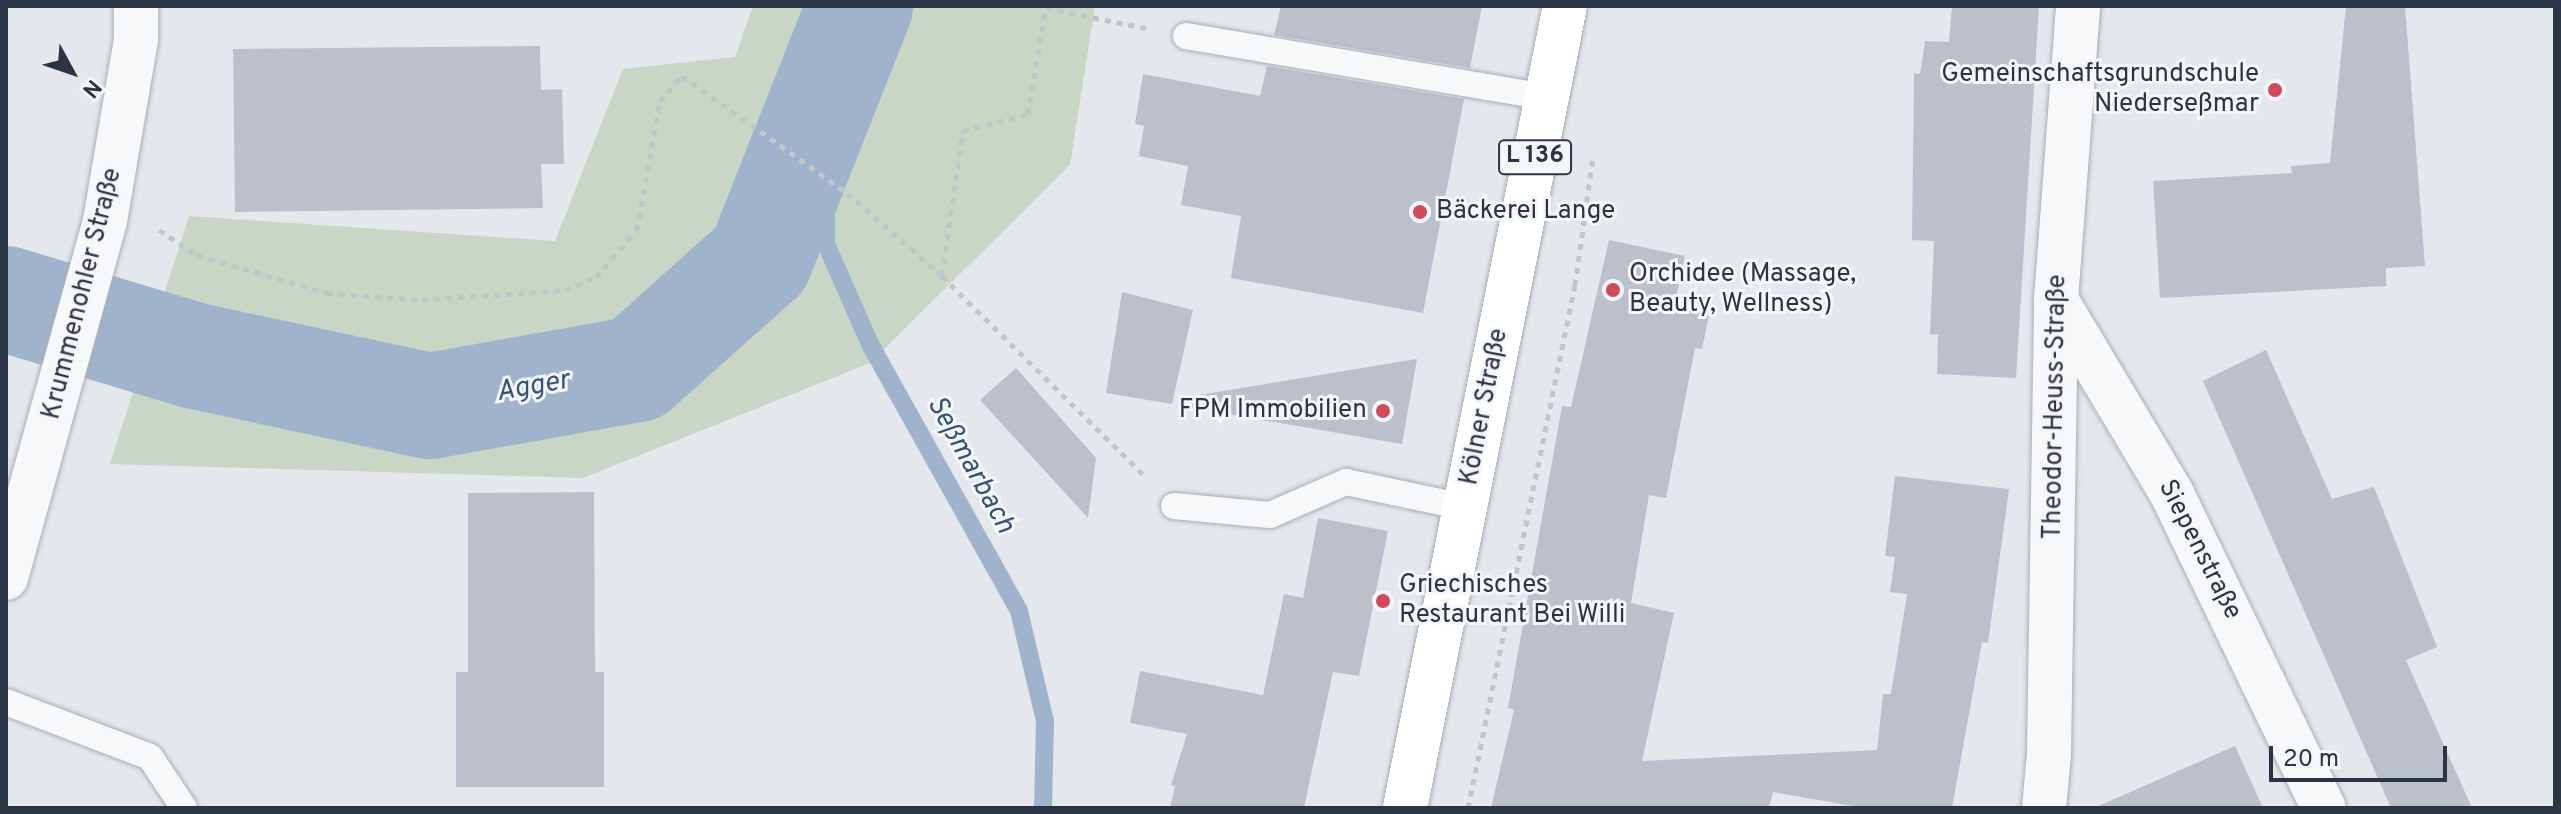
<!DOCTYPE html>
<meta charset="utf-8">
<style>
body{margin:0}
#map{position:relative;width:2561px;height:814px;overflow:hidden;background:#e4e7ec;font-family:Overpass,sans-serif}
div>[style]{position:absolute}
.green>*{inset:0;background:#c9d6c5}
.stream>*{height:18px;margin:-9px;padding:0 9px;transform-origin:9px;border-radius:9px;background:#9fb4cc}
.river>*{height:106px;margin:-53px;padding:0 53px;transform-origin:53px;border-radius:53px;background:#9fb4cc}
.building>*{inset:0;background:#bbc0ca}
.path>*{height:5px;margin-top:-2.5px;transform-origin:0;background:repeating-linear-gradient(90deg,#c2c5cb 0 6px,transparent 0 12px)}
.roads{filter:drop-shadow(0 0 2px #a9aeb7) drop-shadow(0 0 2px #a9aeb7)}
.service>*{height:26px;margin:-13px;padding:0 13px;transform-origin:13px;border-radius:13px;background:#f7f8fa}
.minor>*{height:44px;margin:-22px;padding:0 22px;transform-origin:22px;border-radius:22px;background:#f7f8fa}
.primary>*{height:44px;margin:-22px;padding:0 22px;transform-origin:22px;border-radius:22px;background:#fff}
.dots>*{width:22px;height:22px;translate:-50% -50%;box-sizing:border-box;border:4px solid #f4f6f9;border-radius:50%}
span{translate:-50% -50%;white-space:nowrap;text-align:center;line-height:1.15;-webkit-text-stroke:6px #f4f6f9;paint-order:stroke}
.shield-label span{padding:2px 6px;background:#f4f6f9;border:2px solid;border-radius:6px;-webkit-text-stroke-width:0}
.shield-label{font-size:24px;color:#2b3445;font-weight:700}
.poi-label{font-size:26px;color:#2b3445}
.right{translate:-100% -50%;text-align:right}
.left{translate:0 -50%;text-align:left}
.street-label{font-size:26px;color:#2b3445}
.water-label{font-size:28px;color:#34527a;font-style:italic}
.frame{position:absolute;inset:0;border:8px solid #2b3445;pointer-events:none}
.north{position:absolute;left:32px;top:32px;width:80px;height:80px;-webkit-text-stroke:6px #f4f6f9;paint-order:stroke;rotate:130deg;font-size:22px;font-weight:700;line-height:32px;text-align:center;color:#2b3445}
.north::after{content:'';display:block;margin:auto;width:28px;height:36px;background:#2b3445;clip-path:polygon(50% 0,100% 100%,50% 72%,0 100%)}
.scale{position:absolute;left:2269px;top:746px;width:178px;height:36px;box-sizing:border-box;border:4px solid #2b3445;border-top:0;padding-left:10px;font-size:24px;line-height:28px;white-space:nowrap;color:#2b3445;-webkit-text-stroke:6px #f4f6f9;paint-order:stroke}
</style>
<div id="map">
<div class="green">
<i style="clip-path:polygon(753px 6px,1095px 6px,1070px 165px,870px 363px,583px 478px,110px 464px,189px 216px,555px 241px,623px 69px,735px 57px)"></i>
</div>
<div class="stream">
<i style="left:796px;top:164px;width:60px;rotate:60deg"></i>
<i style="left:826px;top:216px;width:28px;rotate:90deg"></i>
<i style="left:826px;top:244px;width:111px;rotate:66.2deg"></i>
<i style="left:871px;top:346px;width:304px;rotate:60.8deg"></i>
<i style="left:1019px;top:611px;width:113px;rotate:76.7deg"></i>
<i style="left:1045px;top:721px;width:87px;rotate:91.3deg"></i>
</div>
<div class="river">
<i style="left:6px;top:299px;width:198px;rotate:16.7deg"></i>
<i style="left:196px;top:356px;width:239px;rotate:12.1deg"></i>
<i style="left:430px;top:406px;width:210px;rotate:-10.1deg"></i>
<i style="left:637px;top:369px;width:165px;rotate:-41.8deg"></i>
<i style="left:760px;top:259px;width:272px;rotate:-68.4deg"></i>
</div>
<div class="building">
<i style="clip-path:polygon(1281px 6px,1482px 6px,1470px 68px,1274px 35px)"></i>
<i style="clip-path:polygon(1952px 6px,2039px 6px,2016px 378px,1937px 374px,1938px 334px,1930px 335px,1934px 241px,1912px 240px,1914px 73px,1920px 74px,1925px 41px,1949px 42px)"></i>
<i style="clip-path:polygon(2346px 6px,2405px 6px,2425px 266px,2386px 268px,2386px 286px,2160px 298px,2153px 181px,2292px 173px,2291px 166px,2330px 163px)"></i>
<i style="clip-path:polygon(540px 46px,541px 90px,562px 89px,564px 164px,541px 164px,543px 208px,235px 212px,233px 49px)"></i>
<i style="clip-path:polygon(1267px 66px,1464px 99px,1423px 313px,1231px 278px,1241px 216px,1181px 205px,1188px 166px,1139px 156px,1144px 126px,1135px 124px,1143px 74px,1260px 96px)"></i>
<i style="clip-path:polygon(1609px 240px,1685px 256px,1676px 298px,1711px 306px,1702px 349px,1695px 348px,1666px 498px,1649px 495px,1631px 603px,1674px 613px,1642px 761px,1877px 750px,1883px 694px,1891px 694px,1907px 594px,1890px 592px,1895px 557px,1885px 556px,1895px 476px,2009px 489px,1988px 643px,1982px 642px,1952px 808px,1864px 808px,1773px 792px,1769px 808px,1491px 808px,1514px 710px,1508px 708px,1562px 406px,1571px 407px)"></i>
<i style="clip-path:polygon(1122px 292px,1193px 310px,1172px 404px,1106px 393px)"></i>
<i style="clip-path:polygon(2266px 350px,2332px 499px,2374px 487px,2437px 647px,2406px 660px,2472px 808px,2391px 808px,2203px 381px)"></i>
<i style="clip-path:polygon(1417px 359px,1402px 444px,1181px 406px,1181px 398px)"></i>
<i style="clip-path:polygon(1016px 368px,1096px 458px,1088px 518px,980px 400px)"></i>
<i style="clip-path:polygon(594px 492px,595px 672px,604px 672px,604px 787px,456px 787px,456px 672px,468px 672px,468px 493px)"></i>
<i style="clip-path:polygon(1318px 518px,1388px 531px,1359px 676px,1333px 672px,1304px 808px,1170px 808px,1175px 786px,1171px 785px,1187px 734px,1130px 723px,1140px 671px,1263px 695px,1284px 594px,1303px 598px)"></i>
<i style="clip-path:polygon(2235px 746px,2263px 808px,2094px 808px)"></i>
</div>
<div class="path">
<i style="left:159px;top:230px;width:45px;rotate:33.3deg"></i>
<i style="left:197px;top:255px;width:135px;rotate:16.3deg"></i>
<i style="left:327px;top:293px;width:95px;rotate:4.2deg"></i>
<i style="left:422px;top:300px;width:143px;rotate:-4deg"></i>
<i style="left:565px;top:290px;width:34px;rotate:-23deg"></i>
<i style="left:596px;top:277px;width:62px;rotate:-48.9deg"></i>
<i style="left:637px;top:230px;width:131px;rotate:-79.9deg"></i>
<i style="left:660px;top:101px;width:33px;rotate:-49deg"></i>
<i style="left:682px;top:76px;width:202px;rotate:35.3deg"></i>
<i style="left:847px;top:193px;width:126px;rotate:41.1deg"></i>
<i style="left:942px;top:276px;width:282px;rotate:44.6deg"></i>
<i style="left:942px;top:275px;width:146px;rotate:-81.7deg"></i>
<i style="left:963px;top:131px;width:67px;rotate:-14.7deg"></i>
<i style="left:1028px;top:114px;width:108px;rotate:-80.4deg"></i>
<i style="left:1046px;top:8px;width:102px;rotate:11.3deg"></i>
<i style="left:1468px;top:808px;width:534px;rotate:-78.44deg"></i>
<i style="left:1575px;top:285px;width:129px;rotate:-82deg"></i>
</div>
<div class="roads">
<div class="service">
<i style="left:1186px;top:36px;width:366px;rotate:9.6deg"></i>
<i style="left:1174px;top:506px;width:96px;rotate:5.4deg"></i>
<i style="left:1270px;top:515px;width:83px;rotate:-23.5deg"></i>
<i style="left:1346px;top:482px;width:121px;rotate:12deg"></i>
<i style="left:6px;top:702px;width:154px;rotate:20.9deg"></i>
<i style="left:150px;top:757px;width:61px;rotate:56.3deg"></i>
</div>
<div class="minor">
<i style="left:2056px;top:300px;width:224px;rotate:59.1deg"></i>
<i style="left:2171px;top:492px;width:351px;rotate:64.2deg"></i>
<i style="left:6px;top:578px;width:370px;rotate:-74.5deg"></i>
<i style="left:105px;top:221px;width:184px;rotate:-80.3deg"></i>
<i style="left:136px;top:40px;width:34px;rotate:-90deg"></i>
<i style="left:2044px;top:808px;width:54px;rotate:-84.7deg"></i>
<i style="left:2049px;top:754px;width:454px;rotate:-89.1deg"></i>
<i style="left:2056px;top:300px;width:295px;rotate:-85.7deg"></i>
</div>
<div class="primary">
<i style="left:1405px;top:808px;width:818px;rotate:-78.72deg"></i>
</div>
</div>
<div class="dots">
<i style="left:2275px;top:90px;background:#d1495b"></i>
<i style="left:1420px;top:212px;background:#d1495b"></i>
<i style="left:1613px;top:290px;background:#d1495b"></i>
<i style="left:1383px;top:411px;background:#d1495b"></i>
<i style="left:1383px;top:601px;background:#d1495b"></i>
</div>
<div class="shield-label">
<span style="left:1535px;top:157px">L 136</span>
</div>
<div class="poi-label">
<span class="right" style="left:2259px;top:90px">Gemeinschaftsgrundschule<br>Niederseßmar</span>
<span class="left" style="left:1436px;top:212px">Bäckerei Lange</span>
<span class="left" style="left:1629px;top:290px">Orchidee (Massage,<br>Beauty, Wellness)</span>
<span class="right" style="left:1367px;top:411px">FPM Immobilien</span>
<span class="left" style="left:1399px;top:601px">Griechisches<br>Restaurant Bei Willi</span>
</div>
<div class="street-label">
<span style="left:83px;top:294px;rotate:-76deg">Krummenohler Straße</span>
<span style="left:1485px;top:407px;rotate:-79deg">Kölner Straße</span>
<span style="left:2056px;top:407px;rotate:-89deg">Theodor-Heuss-Straße</span>
<span style="left:2199px;top:550px;rotate:63deg">Siepenstraße</span>
</div>
<div class="water-label">
<span style="left:533px;top:387px;rotate:-10deg">Agger</span>
<span style="left:970px;top:465px;rotate:61deg">Seßmarbach</span>
</div>
<div class="frame"></div>
<div class="north">N</div>
<div class="scale">20 m</div>
</div>
